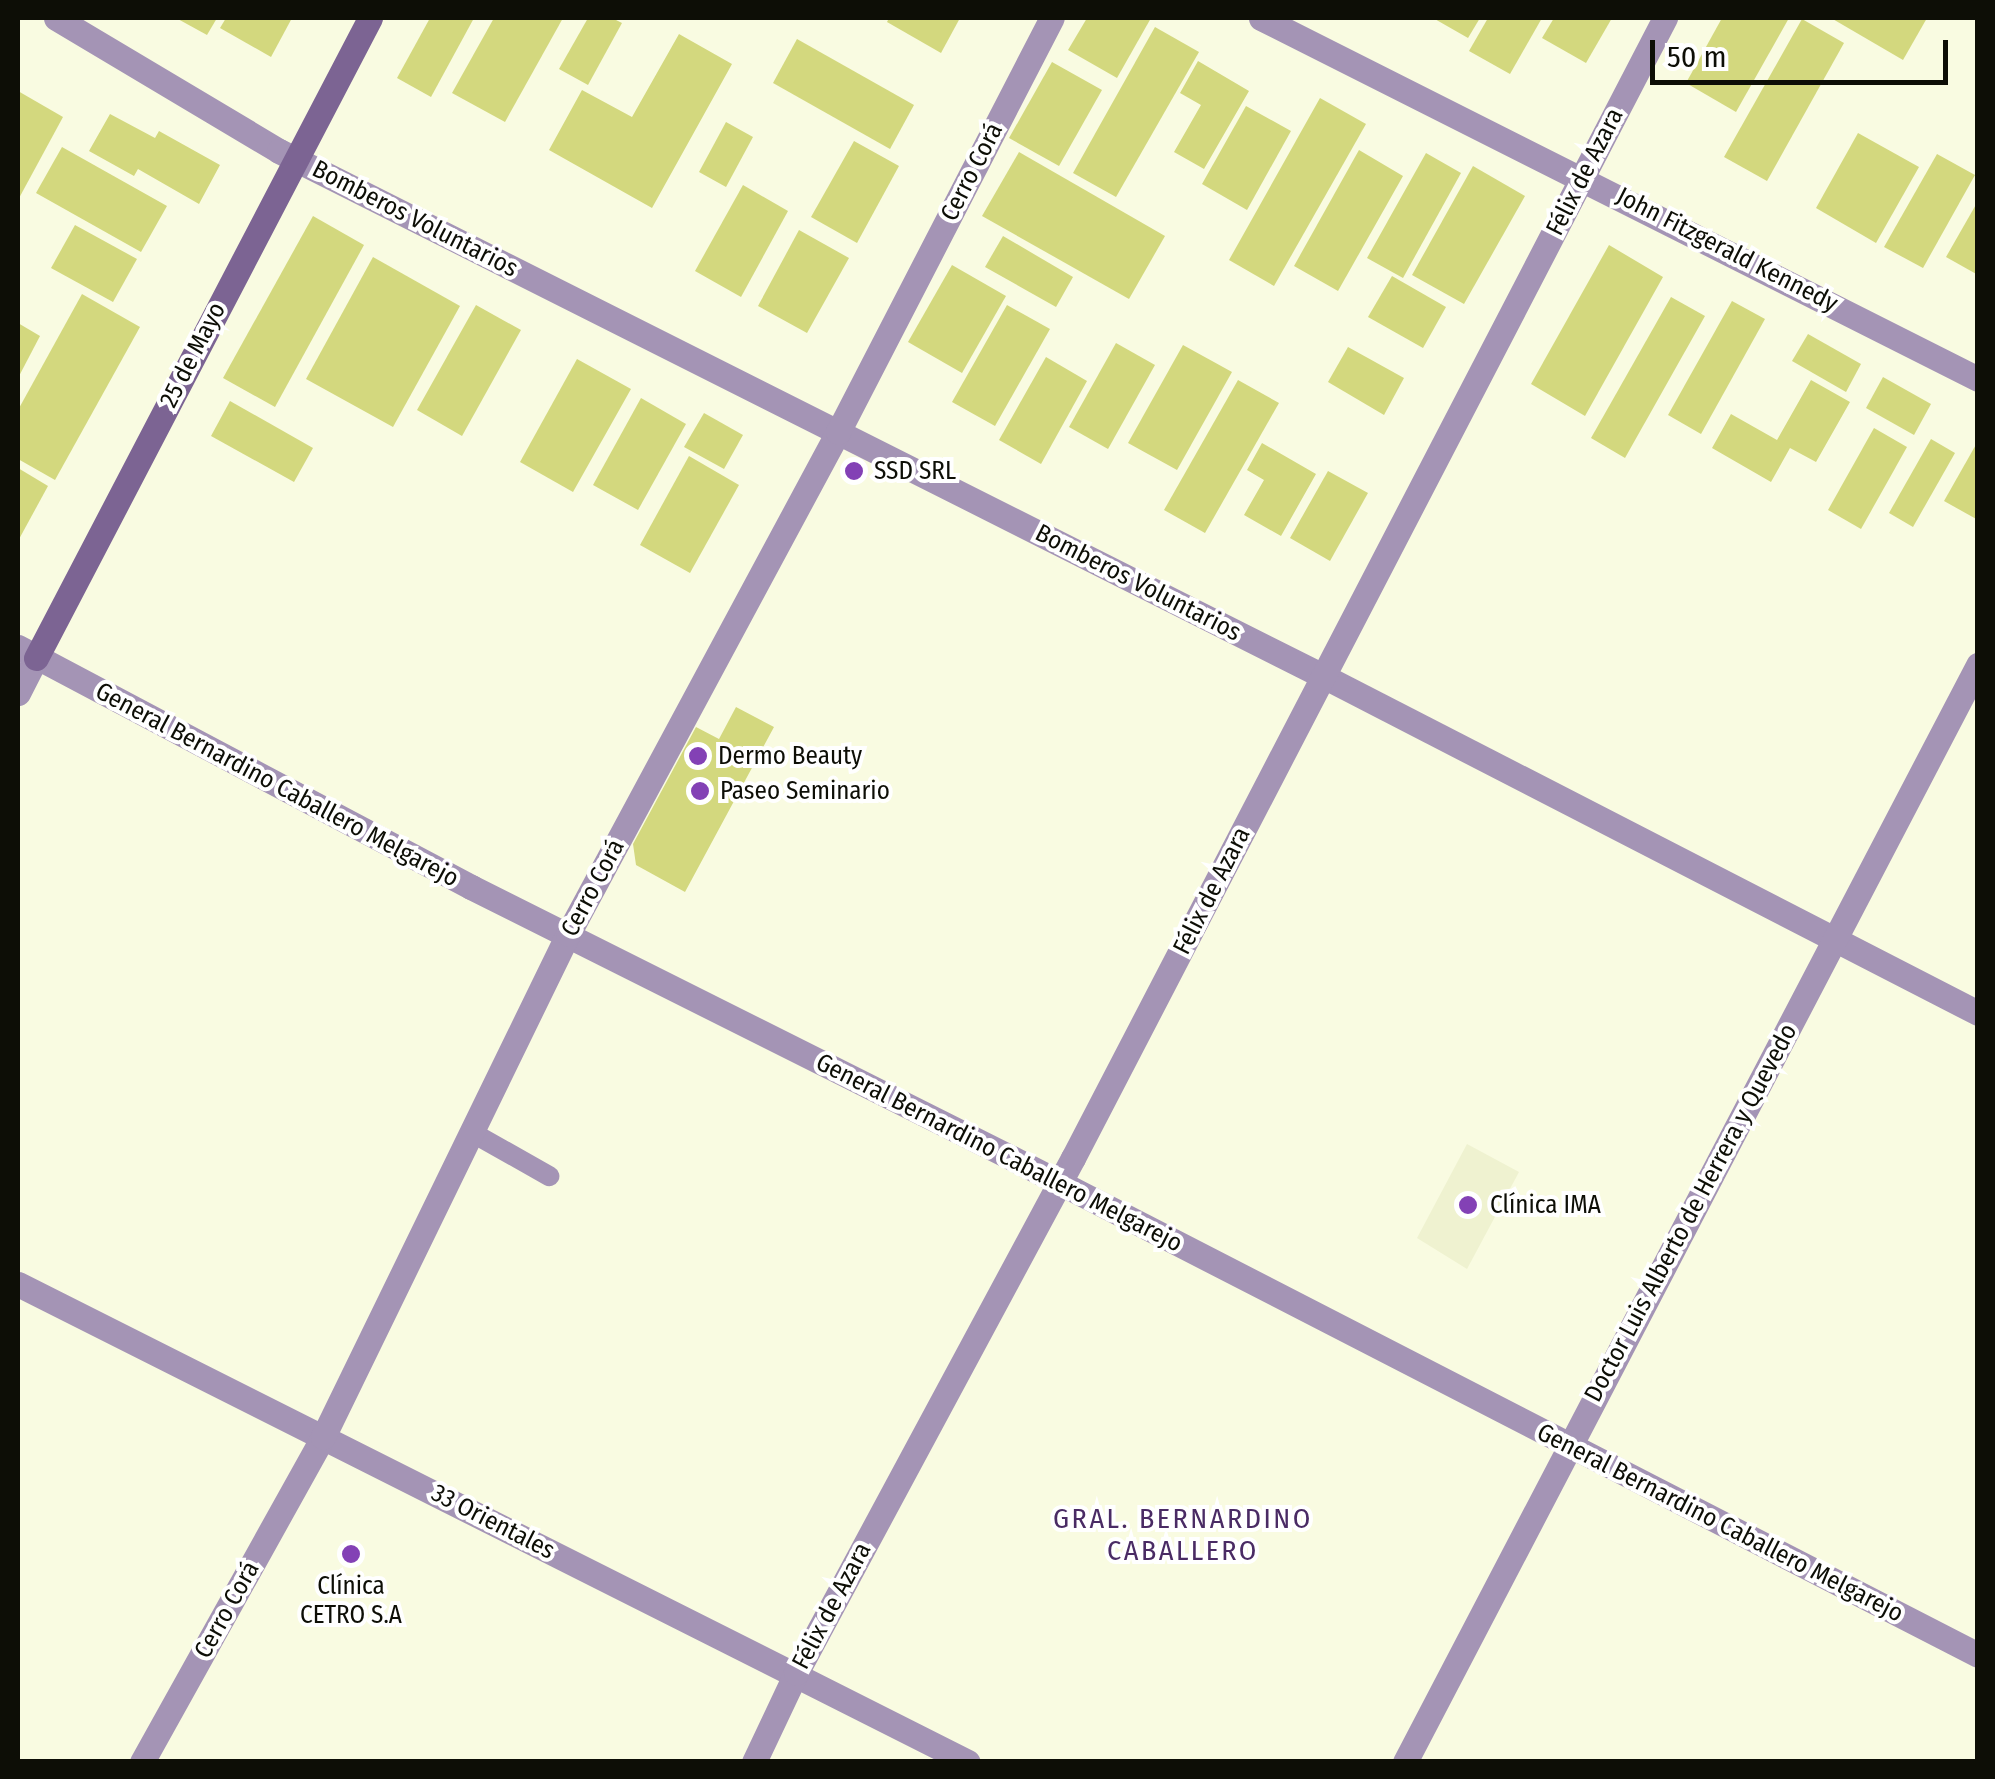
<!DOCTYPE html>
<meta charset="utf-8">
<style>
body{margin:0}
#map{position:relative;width:1995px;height:1779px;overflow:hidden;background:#f9fbe1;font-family:"Fira Sans Condensed",sans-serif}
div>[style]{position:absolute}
.built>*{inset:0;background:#eff2d0}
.building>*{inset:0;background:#d3d87e}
.service>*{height:20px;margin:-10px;padding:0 10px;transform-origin:10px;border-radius:10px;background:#a494b5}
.minor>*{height:25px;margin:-12.5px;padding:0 12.5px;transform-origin:12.5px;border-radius:12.5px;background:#a494b5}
.tertiary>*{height:25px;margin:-12.5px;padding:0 12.5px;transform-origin:12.5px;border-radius:12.5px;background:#a494b5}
.secondary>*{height:25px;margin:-12.5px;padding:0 12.5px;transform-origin:12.5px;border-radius:12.5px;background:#7c6493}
.dots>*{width:28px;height:28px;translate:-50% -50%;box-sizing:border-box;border:5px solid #fff;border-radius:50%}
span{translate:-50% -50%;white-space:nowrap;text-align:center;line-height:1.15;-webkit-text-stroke:8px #fff;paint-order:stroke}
.street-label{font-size:25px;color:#0d0e06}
.poi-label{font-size:25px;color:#0d0e06}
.left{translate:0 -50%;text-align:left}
.neighbourhood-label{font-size:28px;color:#4a2b64;letter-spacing:2.5px}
.frame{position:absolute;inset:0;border:20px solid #0d0e06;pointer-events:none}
.scale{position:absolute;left:1650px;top:40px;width:298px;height:45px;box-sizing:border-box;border:5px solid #0d0e06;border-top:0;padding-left:12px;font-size:30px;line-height:35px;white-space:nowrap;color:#0d0e06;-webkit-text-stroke:8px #fff;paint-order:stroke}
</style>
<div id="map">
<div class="built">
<i style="clip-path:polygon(1467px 1144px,1519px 1172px,1467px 1269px,1417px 1238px)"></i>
</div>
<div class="building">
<i style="clip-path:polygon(176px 18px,217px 18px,207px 35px)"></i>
<i style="clip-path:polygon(226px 18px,292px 18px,271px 57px,220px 28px)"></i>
<i style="clip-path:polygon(430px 18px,474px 18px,431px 97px,397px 78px)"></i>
<i style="clip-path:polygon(494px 18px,563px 18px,505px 122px,452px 93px)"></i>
<i style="clip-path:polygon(588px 18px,612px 18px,622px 23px,588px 85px,559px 69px)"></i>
<i style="clip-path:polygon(889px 18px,960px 18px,941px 53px,887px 22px)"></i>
<i style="clip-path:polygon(1087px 18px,1151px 18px,1117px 78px,1068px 50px)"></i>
<i style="clip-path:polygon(1433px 18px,1480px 18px,1468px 38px)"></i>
<i style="clip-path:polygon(1488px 18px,1542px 18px,1510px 74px,1469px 51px)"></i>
<i style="clip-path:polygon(1554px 18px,1612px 18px,1586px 63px,1542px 38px)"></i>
<i style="clip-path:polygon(1722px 18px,1789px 18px,1736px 112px,1686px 83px)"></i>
<i style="clip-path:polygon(1831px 18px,1927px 18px,1903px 60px)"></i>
<i style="clip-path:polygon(1802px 19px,1844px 43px,1767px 181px,1724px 157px)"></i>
<i style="clip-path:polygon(1155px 27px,1199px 52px,1116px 197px,1073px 173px)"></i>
<i style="clip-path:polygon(679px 34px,732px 64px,652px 208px,549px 150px,582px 90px,632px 117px)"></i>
<i style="clip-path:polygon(797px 39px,914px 105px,890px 149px,773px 83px)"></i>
<i style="clip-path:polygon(1198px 61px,1249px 91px,1204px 169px,1174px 152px,1201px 105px,1180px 93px)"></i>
<i style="clip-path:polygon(1052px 62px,1102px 90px,1059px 166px,1009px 138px)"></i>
<i style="clip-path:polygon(18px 91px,63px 117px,18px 200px)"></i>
<i style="clip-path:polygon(1320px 98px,1366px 124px,1274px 286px,1229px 260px)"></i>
<i style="clip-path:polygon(1246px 106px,1291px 131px,1247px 210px,1202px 184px)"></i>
<i style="clip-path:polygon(110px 114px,155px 138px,159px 131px,220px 165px,199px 204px,138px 169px,134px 176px,89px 151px)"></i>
<i style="clip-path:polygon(726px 122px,753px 137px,726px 187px,699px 172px)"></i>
<i style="clip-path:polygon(1858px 133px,1919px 167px,1876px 243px,1816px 208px)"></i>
<i style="clip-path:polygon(854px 141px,899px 166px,857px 243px,811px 217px)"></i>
<i style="clip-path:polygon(62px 147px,167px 206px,141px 252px,36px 193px)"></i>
<i style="clip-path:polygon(1359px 150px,1403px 176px,1338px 291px,1294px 266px)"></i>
<i style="clip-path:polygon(1019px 152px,1165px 236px,1129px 299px,982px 216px)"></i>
<i style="clip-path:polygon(1426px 153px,1461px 173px,1403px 278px,1367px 258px)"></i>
<i style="clip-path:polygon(1937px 154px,1975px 175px,1923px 268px,1884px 247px)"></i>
<i style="clip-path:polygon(1473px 166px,1525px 196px,1464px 304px,1412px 275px)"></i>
<i style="clip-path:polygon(743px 185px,788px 211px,741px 297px,695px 271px)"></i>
<i style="clip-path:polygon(1978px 201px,1978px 275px,1946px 257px)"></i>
<i style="clip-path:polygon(313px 216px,364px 245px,275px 407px,223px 378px)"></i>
<i style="clip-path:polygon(75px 225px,137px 259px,113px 302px,51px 268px)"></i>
<i style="clip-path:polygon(799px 230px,849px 258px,807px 333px,758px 306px)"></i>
<i style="clip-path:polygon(1003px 236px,1073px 277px,1056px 307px,985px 267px)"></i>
<i style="clip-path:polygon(1609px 245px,1663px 277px,1585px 416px,1531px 384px)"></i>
<i style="clip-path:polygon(373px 257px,460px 306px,393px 427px,306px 379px)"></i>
<i style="clip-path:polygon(952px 265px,1006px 296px,962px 373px,908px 342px)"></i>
<i style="clip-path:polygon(1392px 276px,1446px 307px,1423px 348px,1368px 317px)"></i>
<i style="clip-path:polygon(82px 294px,140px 327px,55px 480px,18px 459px,18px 410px)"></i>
<i style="clip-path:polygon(1671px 297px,1705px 316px,1625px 458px,1591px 438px)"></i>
<i style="clip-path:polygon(1732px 301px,1765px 319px,1701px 434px,1668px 415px)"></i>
<i style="clip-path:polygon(476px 305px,521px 330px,462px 436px,417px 410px)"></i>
<i style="clip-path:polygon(1007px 305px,1050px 329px,995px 426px,952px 402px)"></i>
<i style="clip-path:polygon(18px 323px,40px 336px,18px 378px)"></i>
<i style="clip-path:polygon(1808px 334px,1861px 364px,1846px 392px,1792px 361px)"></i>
<i style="clip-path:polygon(1116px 343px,1155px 365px,1108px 449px,1069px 427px)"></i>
<i style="clip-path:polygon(1183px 345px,1232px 372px,1177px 470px,1128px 443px)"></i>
<i style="clip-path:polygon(1348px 347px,1404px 378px,1384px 415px,1328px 382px)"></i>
<i style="clip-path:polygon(1046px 357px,1087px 381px,1041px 464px,999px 440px)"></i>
<i style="clip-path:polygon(577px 359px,631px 389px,573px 492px,520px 462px)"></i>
<i style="clip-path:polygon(1883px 377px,1931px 404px,1914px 435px,1866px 408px)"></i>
<i style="clip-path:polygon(1238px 380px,1279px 403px,1205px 533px,1164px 510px)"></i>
<i style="clip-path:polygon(1811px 380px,1850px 402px,1816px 462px,1790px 448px,1771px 482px,1712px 448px,1731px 414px,1777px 440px)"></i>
<i style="clip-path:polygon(641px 398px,686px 424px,638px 510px,593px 485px)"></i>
<i style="clip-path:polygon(230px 401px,313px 448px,294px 482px,211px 436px)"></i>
<i style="clip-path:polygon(704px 413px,743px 435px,724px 469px,684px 447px)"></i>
<i style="clip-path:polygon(1874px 428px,1907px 447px,1861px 529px,1828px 510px)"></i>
<i style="clip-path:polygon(1931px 439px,1955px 453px,1913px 527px,1889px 513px)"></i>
<i style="clip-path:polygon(1978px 441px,1978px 520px,1944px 501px)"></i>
<i style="clip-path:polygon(1262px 443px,1316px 474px,1281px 536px,1244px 515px,1264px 480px,1247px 470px)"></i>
<i style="clip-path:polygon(689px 456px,739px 485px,690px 573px,640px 545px)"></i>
<i style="clip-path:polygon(18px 468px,48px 486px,18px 541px)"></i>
<i style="clip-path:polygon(1328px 471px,1368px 493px,1330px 561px,1290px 538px)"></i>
<i style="clip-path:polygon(736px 707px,774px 727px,685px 892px,636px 865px,633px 844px,696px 727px,719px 739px)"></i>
</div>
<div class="service">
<i style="left:471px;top:1132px;width:90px;rotate:29.4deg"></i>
</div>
<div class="minor">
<i style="left:56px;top:18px;width:260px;rotate:30.8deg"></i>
<i style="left:279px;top:151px;width:1169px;rotate:26.7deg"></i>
<i style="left:1323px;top:676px;width:737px;rotate:27.23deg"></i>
<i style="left:1261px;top:18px;width:803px;rotate:26.72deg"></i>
<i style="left:18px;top:693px;width:39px;rotate:-63deg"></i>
<i style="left:18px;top:1284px;width:1063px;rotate:26.71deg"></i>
<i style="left:1405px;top:1762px;width:1238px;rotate:-62.42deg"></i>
</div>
<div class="tertiary">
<i style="left:18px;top:647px;width:513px;rotate:27.91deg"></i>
<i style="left:471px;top:887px;width:598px;rotate:26.61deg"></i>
<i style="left:1006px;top:1155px;width:1093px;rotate:27.22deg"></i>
<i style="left:142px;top:1762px;width:372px;rotate:-60.9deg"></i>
<i style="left:323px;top:1437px;width:559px;rotate:-64.03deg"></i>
<i style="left:568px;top:934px;width:570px;rotate:-61.73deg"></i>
<i style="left:838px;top:432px;width:466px;rotate:-62.7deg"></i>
<i style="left:754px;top:1762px;width:98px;rotate:-64.7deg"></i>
<i style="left:796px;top:1673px;width:585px;rotate:-61.73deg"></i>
<i style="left:1073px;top:1158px;width:1285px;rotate:-62.56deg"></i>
</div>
<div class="secondary">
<i style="left:36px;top:658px;width:722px;rotate:-62.44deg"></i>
</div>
<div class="dots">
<i style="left:854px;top:471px;background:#8341b5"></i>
<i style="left:698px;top:756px;background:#8341b5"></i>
<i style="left:700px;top:791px;background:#8341b5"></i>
<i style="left:1468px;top:1205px;background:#8341b5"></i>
<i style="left:351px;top:1554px;background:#8341b5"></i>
</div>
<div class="street-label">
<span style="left:972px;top:172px;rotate:-63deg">Cerro Corá</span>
<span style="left:1585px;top:172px;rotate:-63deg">Félix de Azara</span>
<span style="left:415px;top:219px;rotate:27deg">Bomberos Voluntarios</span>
<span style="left:1727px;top:250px;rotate:27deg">John Fitzgerald Kennedy</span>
<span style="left:193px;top:355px;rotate:-63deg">25 de Mayo</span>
<span style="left:1138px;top:583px;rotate:27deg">Bomberos Voluntarios</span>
<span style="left:277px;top:785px;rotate:28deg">General Bernardino Caballero Melgarejo</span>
<span style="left:593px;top:888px;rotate:-62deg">Cerro Corá</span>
<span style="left:1212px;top:891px;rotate:-63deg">Félix de Azara</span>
<span style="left:999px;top:1153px;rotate:27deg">General Bernardino Caballero Melgarejo</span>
<span style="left:1691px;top:1213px;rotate:-62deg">Doctor Luis Alberto de Herrera y Quevedo</span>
<span style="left:493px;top:1522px;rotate:27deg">33 Orientales</span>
<span style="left:1720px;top:1523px;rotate:27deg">General Bernardino Caballero Melgarejo</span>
<span style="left:832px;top:1606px;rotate:-62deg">Félix de Azara</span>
<span style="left:227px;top:1610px;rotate:-61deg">Cerro Corá</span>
</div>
<div class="poi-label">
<span class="left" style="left:874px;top:471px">SSD SRL</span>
<span class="left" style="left:718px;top:756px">Dermo Beauty</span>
<span class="left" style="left:720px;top:791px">Paseo Seminario</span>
<span class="left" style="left:1490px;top:1205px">Clínica IMA</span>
<span style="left:351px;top:1601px">Clínica<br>CETRO S.A</span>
</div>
<div class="neighbourhood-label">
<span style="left:1183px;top:1535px">GRAL. BERNARDINO<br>CABALLERO</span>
</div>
<div class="frame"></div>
<div class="scale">50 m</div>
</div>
